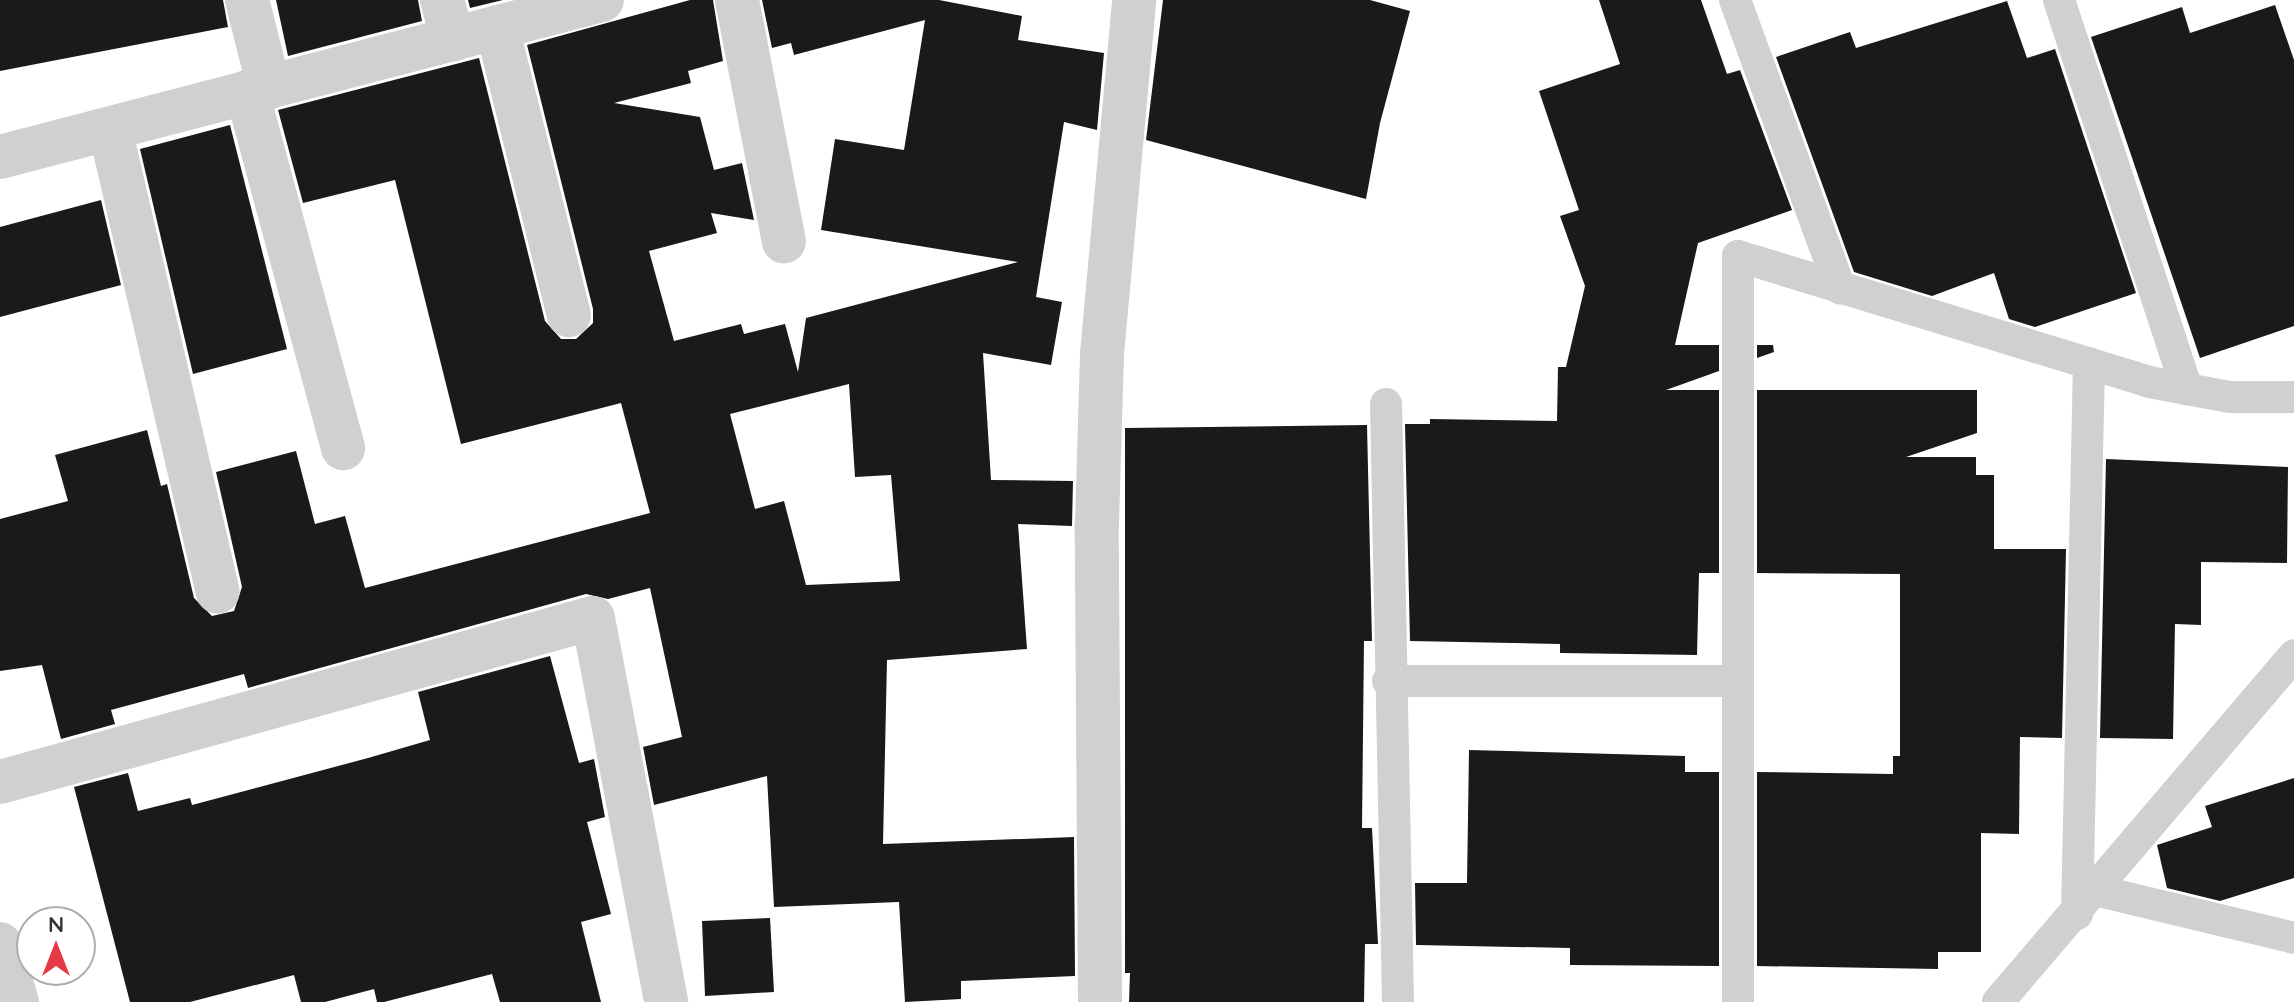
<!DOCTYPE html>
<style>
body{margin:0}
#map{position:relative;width:2294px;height:1002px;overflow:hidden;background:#fff;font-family:Quicksand,sans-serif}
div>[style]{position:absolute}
.building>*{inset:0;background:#1a1a1a}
.lane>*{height:32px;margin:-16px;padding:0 16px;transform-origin:16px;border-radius:16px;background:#d0d0d0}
.street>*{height:44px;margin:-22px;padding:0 22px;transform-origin:22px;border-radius:22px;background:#d0d0d0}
span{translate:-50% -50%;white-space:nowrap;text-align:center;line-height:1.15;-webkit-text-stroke:8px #fff;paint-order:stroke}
.north{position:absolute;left:16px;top:906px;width:80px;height:80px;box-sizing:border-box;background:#fff;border:2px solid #adadad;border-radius:50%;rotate:0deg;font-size:22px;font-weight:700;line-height:32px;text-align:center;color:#333}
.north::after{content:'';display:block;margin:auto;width:28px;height:36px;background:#e63946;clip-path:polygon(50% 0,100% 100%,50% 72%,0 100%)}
</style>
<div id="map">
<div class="building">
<i style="clip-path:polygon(0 0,223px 0,228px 27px,0 71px)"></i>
<i style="clip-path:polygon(276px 0,418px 0,422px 21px,288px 56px)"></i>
<i style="clip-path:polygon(468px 0,503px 0,470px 8px)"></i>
<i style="clip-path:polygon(evenodd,690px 0,713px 0,723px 61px,688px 71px,691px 83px,614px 103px,700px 117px,714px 170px,742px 163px,754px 220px,711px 213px,717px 233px,649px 251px,674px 341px,741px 324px,744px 334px,785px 324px,798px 372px,806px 318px,1018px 262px,821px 230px,835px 139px,904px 150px,925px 20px,794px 55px,791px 43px,772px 48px,762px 0,939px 0,1022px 16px,1018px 40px,1104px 53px,1097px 130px,1064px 122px,1036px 297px,1062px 302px,1051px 365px,983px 353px,991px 480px,1073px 481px,1072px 526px,1018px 524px,1027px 649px,887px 660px,883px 844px,1074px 837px,1075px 976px,961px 981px,961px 999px,905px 1002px,899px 902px,774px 907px,767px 776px,654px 805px,643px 747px,682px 737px,650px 588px,608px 599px,586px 594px,248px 688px,244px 674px,111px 710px,115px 724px,61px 739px,42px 665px,0 671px,0 519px,68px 501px,55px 455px,147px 430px,161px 486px,167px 484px,194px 598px,212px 616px,234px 611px,242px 587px,216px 472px,296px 451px,315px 524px,345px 516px,365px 588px,650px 513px,621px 403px,461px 444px,395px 180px,303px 203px,278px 110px,479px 58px,545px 321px,561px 339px,576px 339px,593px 323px,593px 309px,527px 45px,690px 0,849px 384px,855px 477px,891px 475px,900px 581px,806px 585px,784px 501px,755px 509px,730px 414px,849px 384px)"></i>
<i style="clip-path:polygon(1163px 0,1370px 0,1410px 11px,1380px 123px,1366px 199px,1146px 140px)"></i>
<i style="clip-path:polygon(1599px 0,1701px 0,1727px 74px,1740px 70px,1792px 210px,1698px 243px,1675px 345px,1719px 345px,1719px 371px,1666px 390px,1719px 390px,1719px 573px,1699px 573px,1697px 655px,1560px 653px,1560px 644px,1410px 641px,1405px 424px,1430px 424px,1430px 419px,1557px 421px,1558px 367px,1566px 367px,1585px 286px,1560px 216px,1579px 210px,1539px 91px,1620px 64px)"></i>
<i style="clip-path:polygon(2007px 1px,2027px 58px,2055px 49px,2136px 293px,2035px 327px,2009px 319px,1994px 273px,1932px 296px,1854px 272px,1776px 57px,1850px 32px,1856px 48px)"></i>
<i style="clip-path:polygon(2275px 5px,2294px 60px,2294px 326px,2200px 358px,2091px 37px,2182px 7px,2190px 33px)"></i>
<i style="clip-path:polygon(230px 125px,287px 349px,193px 374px,140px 149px)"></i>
<i style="clip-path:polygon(101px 200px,121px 285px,0 317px,0 227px)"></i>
<i style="clip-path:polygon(1757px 345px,1773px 345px,1774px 352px,1757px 358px)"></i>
<i style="clip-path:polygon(1757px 390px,1977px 390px,1977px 433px,1906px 457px,1976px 457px,1976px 475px,1994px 475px,1994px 549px,2066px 549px,2062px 738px,2020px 737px,2019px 834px,1981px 833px,1981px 952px,1938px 952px,1938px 969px,1757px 966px,1757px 772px,1893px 774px,1893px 756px,1900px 756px,1900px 574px,1757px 573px)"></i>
<i style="clip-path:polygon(1367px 425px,1372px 641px,1364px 641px,1362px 828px,1372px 828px,1378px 944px,1365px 944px,1364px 1002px,1129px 1002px,1130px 973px,1125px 973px,1125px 428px)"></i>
<i style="clip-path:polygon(2106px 459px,2288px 467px,2287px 563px,2201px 562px,2201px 625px,2175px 624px,2173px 739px,2100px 738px)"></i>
<i style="clip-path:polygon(550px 656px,579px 763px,594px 759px,605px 817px,587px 822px,611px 914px,581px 922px,601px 1002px,500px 1002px,492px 974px,384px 1002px,377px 1002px,374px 989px,325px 1002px,301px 1002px,294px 975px,190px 1002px,130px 1002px,74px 787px,128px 773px,138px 811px,190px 798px,192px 805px,368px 758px,430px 740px,418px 692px)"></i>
<i style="clip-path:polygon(1469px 750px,1685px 756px,1685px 772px,1719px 772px,1719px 966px,1570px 965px,1570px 948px,1416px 945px,1415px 883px,1467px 883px)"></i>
<i style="clip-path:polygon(2294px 778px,2294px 878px,2220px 901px,2167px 888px,2157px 845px,2212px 827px,2205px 806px)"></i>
<i style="clip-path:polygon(770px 918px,774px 992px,705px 996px,702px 921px)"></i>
</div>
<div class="lane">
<i style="left:1735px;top:0;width:307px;rotate:70deg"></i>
<i style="left:2059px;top:0;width:410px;rotate:71.8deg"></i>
<i style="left:1386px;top:404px;width:598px;rotate:88.85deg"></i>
<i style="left:1388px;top:681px;width:350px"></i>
<i style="left:2078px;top:886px;width:222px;rotate:13.5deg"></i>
<i style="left:2077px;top:914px;width:551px;rotate:-88.75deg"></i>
<i style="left:1738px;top:1002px;width:746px;rotate:-90deg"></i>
<i style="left:1738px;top:256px;width:430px;rotate:17deg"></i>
<i style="left:2149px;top:382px;width:82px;rotate:10.5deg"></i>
<i style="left:2230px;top:397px;width:64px"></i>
<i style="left:1998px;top:1002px;width:456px;rotate:-49.5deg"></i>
</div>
<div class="street">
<i style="left:247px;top:0;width:90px;rotate:75.8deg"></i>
<i style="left:442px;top:0;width:41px;rotate:74.2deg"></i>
<i style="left:737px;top:0;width:246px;rotate:79deg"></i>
<i style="left:497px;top:27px;width:297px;rotate:76deg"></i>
<i style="left:247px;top:92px;width:369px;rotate:74.9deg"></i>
<i style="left:110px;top:129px;width:475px;rotate:76.9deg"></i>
<i style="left:0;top:157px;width:622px;rotate:-14.62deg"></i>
<i style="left:0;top:782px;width:615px;rotate:-15.46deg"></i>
<i style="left:593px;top:618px;width:391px;rotate:79.2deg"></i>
<i style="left:0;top:944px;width:60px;rotate:73.7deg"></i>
<i style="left:1100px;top:1002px;width:479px;rotate:-90.4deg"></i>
<i style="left:1097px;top:523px;width:169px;rotate:-88.3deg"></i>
<i style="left:1102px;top:354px;width:355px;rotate:-84.8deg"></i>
</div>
<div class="north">N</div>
</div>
